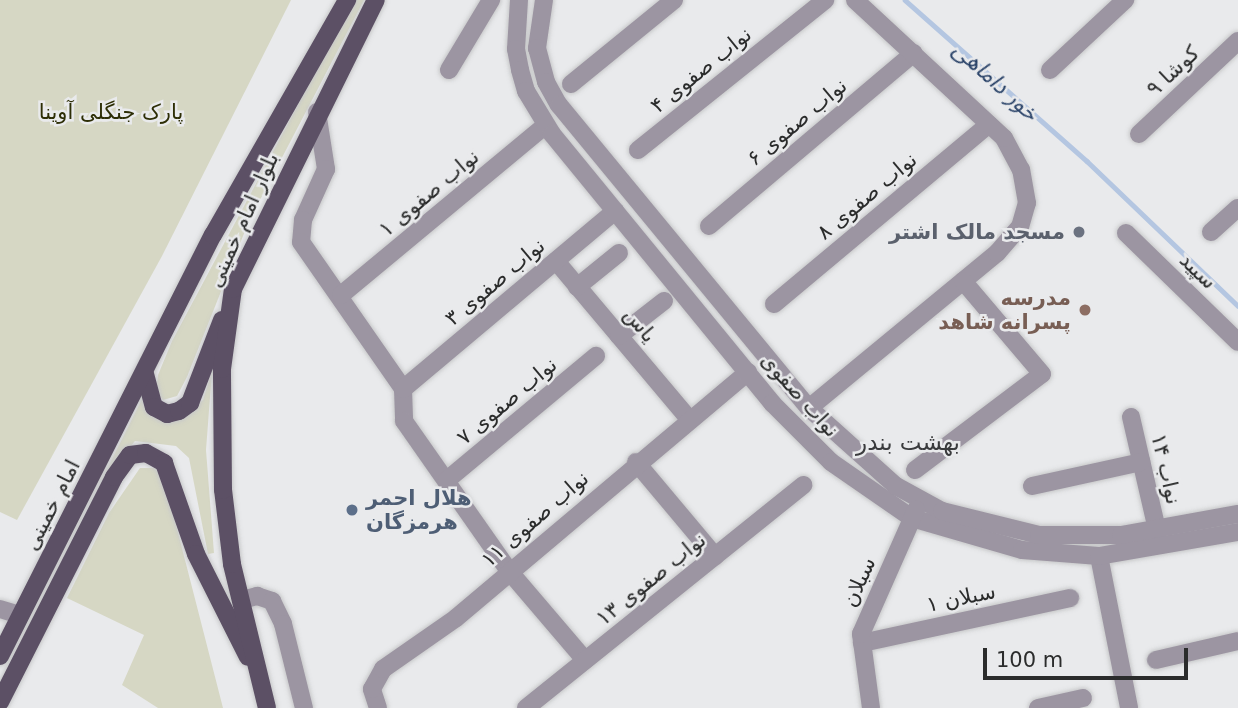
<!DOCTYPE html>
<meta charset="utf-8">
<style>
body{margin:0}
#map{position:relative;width:1238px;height:708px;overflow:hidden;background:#e9eaec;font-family:"DejaVu Sans","Noto Sans Arabic",sans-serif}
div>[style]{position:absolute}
.green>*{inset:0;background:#d6d7c4}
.stream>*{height:4.5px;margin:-2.25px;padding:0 2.25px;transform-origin:2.25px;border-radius:2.25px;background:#b4c6e1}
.roads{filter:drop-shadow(0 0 2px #c7c8c9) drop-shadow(0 0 2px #c7c8c9)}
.minor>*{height:18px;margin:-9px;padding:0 9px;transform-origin:9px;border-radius:9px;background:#9c95a2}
.tertiary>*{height:18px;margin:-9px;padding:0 9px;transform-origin:9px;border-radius:9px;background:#9c95a2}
.primary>*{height:18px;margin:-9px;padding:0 9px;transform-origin:9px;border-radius:9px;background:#5c5065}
.dots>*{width:19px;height:19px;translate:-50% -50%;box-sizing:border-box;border:4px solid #e9eaec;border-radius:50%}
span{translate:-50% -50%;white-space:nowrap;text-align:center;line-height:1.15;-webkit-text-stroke:5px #e9eaec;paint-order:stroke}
.street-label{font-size:21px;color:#2b2c2c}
.park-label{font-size:21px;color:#2d2e06}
.worship-label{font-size:21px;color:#5b616d;font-weight:700}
.right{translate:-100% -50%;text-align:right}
.education-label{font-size:21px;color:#785e54;font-weight:700}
.service-label{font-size:21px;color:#4e5e75;font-weight:700}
.left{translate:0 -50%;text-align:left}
.water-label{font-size:23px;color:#284167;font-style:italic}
.neighbourhood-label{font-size:23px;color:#3a3b3d}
.scale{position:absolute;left:983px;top:648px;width:205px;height:32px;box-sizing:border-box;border:4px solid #2b2c2c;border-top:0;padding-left:9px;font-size:21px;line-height:24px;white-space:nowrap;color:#2b2c2c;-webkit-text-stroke:5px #e9eaec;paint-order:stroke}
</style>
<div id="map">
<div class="green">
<i style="clip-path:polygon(0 0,291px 0,162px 256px,17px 520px,0 512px)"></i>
<i style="clip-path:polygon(354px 0,364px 0,249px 221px,187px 377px,177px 396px,163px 400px,156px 392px,158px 375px,172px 341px)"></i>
<i style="clip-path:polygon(212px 371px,206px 450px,214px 553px,208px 554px,189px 458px,176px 446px,135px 441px,101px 481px,142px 399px,146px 412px,159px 420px,178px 420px,203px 400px)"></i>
<i style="clip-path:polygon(140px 468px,155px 468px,165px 482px,223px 708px,158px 708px,122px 685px,144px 635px,67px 598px,109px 513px)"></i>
</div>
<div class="stream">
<i style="left:905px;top:0;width:243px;rotate:41.5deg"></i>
<i style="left:1087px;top:161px;width:209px;rotate:43.8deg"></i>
</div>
<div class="roads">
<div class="minor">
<i style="left:449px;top:70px;width:82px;rotate:-59deg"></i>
<i style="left:1050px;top:70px;width:103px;rotate:-43deg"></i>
<i style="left:571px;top:84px;width:133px;rotate:-39.2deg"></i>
<i style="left:317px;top:112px;width:58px;rotate:81deg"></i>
<i style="left:326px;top:169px;width:56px;rotate:114.3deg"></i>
<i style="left:303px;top:220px;width:22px;rotate:95deg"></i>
<i style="left:301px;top:242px;width:179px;rotate:55.2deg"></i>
<i style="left:403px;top:389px;width:32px;rotate:88deg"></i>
<i style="left:404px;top:421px;width:183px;rotate:55deg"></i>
<i style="left:509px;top:571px;width:117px;rotate:49.5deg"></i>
<i style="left:1139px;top:134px;width:136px;rotate:-43.2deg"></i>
<i style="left:638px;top:150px;width:240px;rotate:-38.7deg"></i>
<i style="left:709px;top:226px;width:268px;rotate:-40.2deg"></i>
<i style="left:1211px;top:232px;width:36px;rotate:-42deg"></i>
<i style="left:1126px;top:233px;width:156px;rotate:44.2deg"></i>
<i style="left:556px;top:261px;width:207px;rotate:49.9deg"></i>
<i style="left:577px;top:287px;width:54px;rotate:-39deg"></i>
<i style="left:341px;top:295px;width:266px;rotate:-39.7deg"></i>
<i style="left:774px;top:304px;width:280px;rotate:-39.9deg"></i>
<i style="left:619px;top:336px;width:57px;rotate:-37.9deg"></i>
<i style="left:403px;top:389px;width:277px;rotate:-40deg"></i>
<i style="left:809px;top:408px;width:244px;rotate:-39.5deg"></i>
<i style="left:997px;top:253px;width:35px;rotate:-49deg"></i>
<i style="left:1020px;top:227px;width:25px;rotate:-74deg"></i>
<i style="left:1027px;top:203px;width:34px;rotate:-100deg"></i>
<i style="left:1021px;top:170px;width:36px;rotate:-118deg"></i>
<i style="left:1004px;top:138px;width:203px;rotate:-137.2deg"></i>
<i style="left:1131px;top:417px;width:116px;rotate:77deg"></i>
<i style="left:636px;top:462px;width:123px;rotate:50deg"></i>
<i style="left:915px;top:470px;width:159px;rotate:-37.1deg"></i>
<i style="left:1042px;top:374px;width:122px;rotate:-130.3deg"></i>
<i style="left:447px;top:480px;width:194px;rotate:-39.8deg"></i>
<i style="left:1032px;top:486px;width:112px;rotate:-12.4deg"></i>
<i style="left:1099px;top:556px;width:155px;rotate:78.8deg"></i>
<i style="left:0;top:609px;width:21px;rotate:17deg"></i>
<i style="left:862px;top:643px;width:213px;rotate:-12.2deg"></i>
<i style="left:1156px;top:660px;width:84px;rotate:-13deg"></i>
<i style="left:378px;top:708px;width:20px;rotate:-108deg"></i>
<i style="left:372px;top:689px;width:23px;rotate:-61deg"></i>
<i style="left:383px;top:669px;width:89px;rotate:-34.9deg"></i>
<i style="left:456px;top:618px;width:382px;rotate:-40.1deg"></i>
<i style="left:526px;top:708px;width:356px;rotate:-38.8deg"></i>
<i style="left:1038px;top:708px;width:46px;rotate:-12.5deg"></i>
</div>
<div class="tertiary">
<i style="left:519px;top:0;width:49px;rotate:93.5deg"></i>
<i style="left:516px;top:49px;width:21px;rotate:79deg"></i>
<i style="left:520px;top:70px;width:22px;rotate:74deg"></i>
<i style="left:526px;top:91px;width:50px;rotate:58.8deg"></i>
<i style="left:552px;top:134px;width:348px;rotate:50.7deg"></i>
<i style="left:772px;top:403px;width:83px;rotate:45deg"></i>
<i style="left:831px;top:462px;width:98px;rotate:34.7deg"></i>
<i style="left:912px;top:518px;width:115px;rotate:16.2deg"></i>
<i style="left:1022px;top:550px;width:77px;rotate:4.5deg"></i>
<i style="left:1099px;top:556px;width:141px;rotate:-9.8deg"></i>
<i style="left:544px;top:0;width:49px;rotate:98.3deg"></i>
<i style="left:537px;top:48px;width:35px;rotate:75deg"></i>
<i style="left:546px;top:82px;width:26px;rotate:61deg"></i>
<i style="left:559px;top:105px;width:393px;rotate:50.5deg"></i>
<i style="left:809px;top:408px;width:117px;rotate:41.9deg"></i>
<i style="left:896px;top:486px;width:52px;rotate:28.5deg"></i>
<i style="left:942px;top:511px;width:100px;rotate:13.9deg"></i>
<i style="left:1039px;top:535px;width:82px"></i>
<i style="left:1121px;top:535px;width:119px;rotate:-10.2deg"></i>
<i style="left:242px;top:600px;width:16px;rotate:-15deg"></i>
<i style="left:257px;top:596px;width:16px;rotate:18deg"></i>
<i style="left:272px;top:601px;width:25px;rotate:64deg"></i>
<i style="left:283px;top:624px;width:87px;rotate:76deg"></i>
<i style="left:871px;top:708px;width:75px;rotate:-97.7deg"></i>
<i style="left:861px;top:634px;width:136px;rotate:-66.1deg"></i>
</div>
<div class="primary">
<i style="left:145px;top:374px;width:34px;rotate:75deg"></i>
<i style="left:154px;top:407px;width:15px;rotate:28deg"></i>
<i style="left:167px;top:414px;width:12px;rotate:-14deg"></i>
<i style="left:179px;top:411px;width:14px;rotate:-36deg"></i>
<i style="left:190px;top:403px;width:89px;rotate:-68.9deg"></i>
<i style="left:0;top:656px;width:472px;rotate:-63.2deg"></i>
<i style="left:213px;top:235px;width:271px;rotate:-60.3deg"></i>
<i style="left:0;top:702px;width:252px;rotate:-63.1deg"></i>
<i style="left:114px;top:477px;width:27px;rotate:-54deg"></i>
<i style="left:130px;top:455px;width:16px;rotate:-7deg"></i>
<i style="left:146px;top:453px;width:21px;rotate:29deg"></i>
<i style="left:164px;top:463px;width:96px;rotate:70.6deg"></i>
<i style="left:196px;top:554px;width:115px;rotate:63.2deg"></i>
<i style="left:267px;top:708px;width:148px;rotate:-103.7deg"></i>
<i style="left:232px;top:564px;width:75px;rotate:-96.9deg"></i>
<i style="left:223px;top:490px;width:121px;rotate:-90.5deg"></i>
<i style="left:222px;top:369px;width:81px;rotate:-82.2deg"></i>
<i style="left:233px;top:289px;width:322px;rotate:-63.7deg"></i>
</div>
</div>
<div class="dots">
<i style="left:1079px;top:232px;background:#6b7280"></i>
<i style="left:1085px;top:310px;background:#8d6e63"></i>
<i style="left:352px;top:510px;background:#5c6f8a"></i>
</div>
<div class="street-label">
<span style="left:701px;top:70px;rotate:-39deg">نواب صفوی ۴</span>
<span style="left:1173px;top:71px;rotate:-43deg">کوشا ۹</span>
<span style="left:797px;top:122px;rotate:-40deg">نواب صفوی ۶</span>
<span style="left:429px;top:193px;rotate:-40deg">نواب صفوی ۱</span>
<span style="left:867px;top:196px;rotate:-40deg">نواب صفوی ۸</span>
<span style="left:243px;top:220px;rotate:-66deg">بلوار امام خمینی</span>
<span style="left:1198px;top:271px;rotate:44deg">سپید</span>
<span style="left:495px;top:282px;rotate:-40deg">نواب صفوی ۳</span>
<span style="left:640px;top:325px;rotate:50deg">یاس</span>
<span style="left:800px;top:395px;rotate:48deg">نواب صفوی</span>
<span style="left:507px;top:401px;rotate:-40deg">نواب صفوی ۷</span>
<span style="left:1166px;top:469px;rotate:77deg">نواب ۱۴</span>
<span style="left:52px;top:505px;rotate:-63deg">امام خمینی</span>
<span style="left:535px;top:519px;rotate:-41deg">نواب صفوی ۱۱</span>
<span style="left:651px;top:579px;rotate:-39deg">نواب صفوی ۱۳</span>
<span style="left:859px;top:582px;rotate:-66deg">سبلان</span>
<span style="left:961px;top:598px;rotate:-12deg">سبلان ۱</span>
</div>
<div class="park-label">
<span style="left:111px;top:112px">پارک جنگلی آوینا</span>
</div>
<div class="worship-label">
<span class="right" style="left:1065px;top:232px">مسجد مالک اشتر</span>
</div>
<div class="education-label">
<span class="right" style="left:1071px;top:310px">مدرسه<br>پسرانه شاهد</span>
</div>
<div class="service-label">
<span class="left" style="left:366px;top:510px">هلال احمر<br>هرمزگان</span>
</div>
<div class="water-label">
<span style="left:996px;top:81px;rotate:42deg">خور داماهی</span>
</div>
<div class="neighbourhood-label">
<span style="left:908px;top:442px">بهشت بندر</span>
</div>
<div class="scale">100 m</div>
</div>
